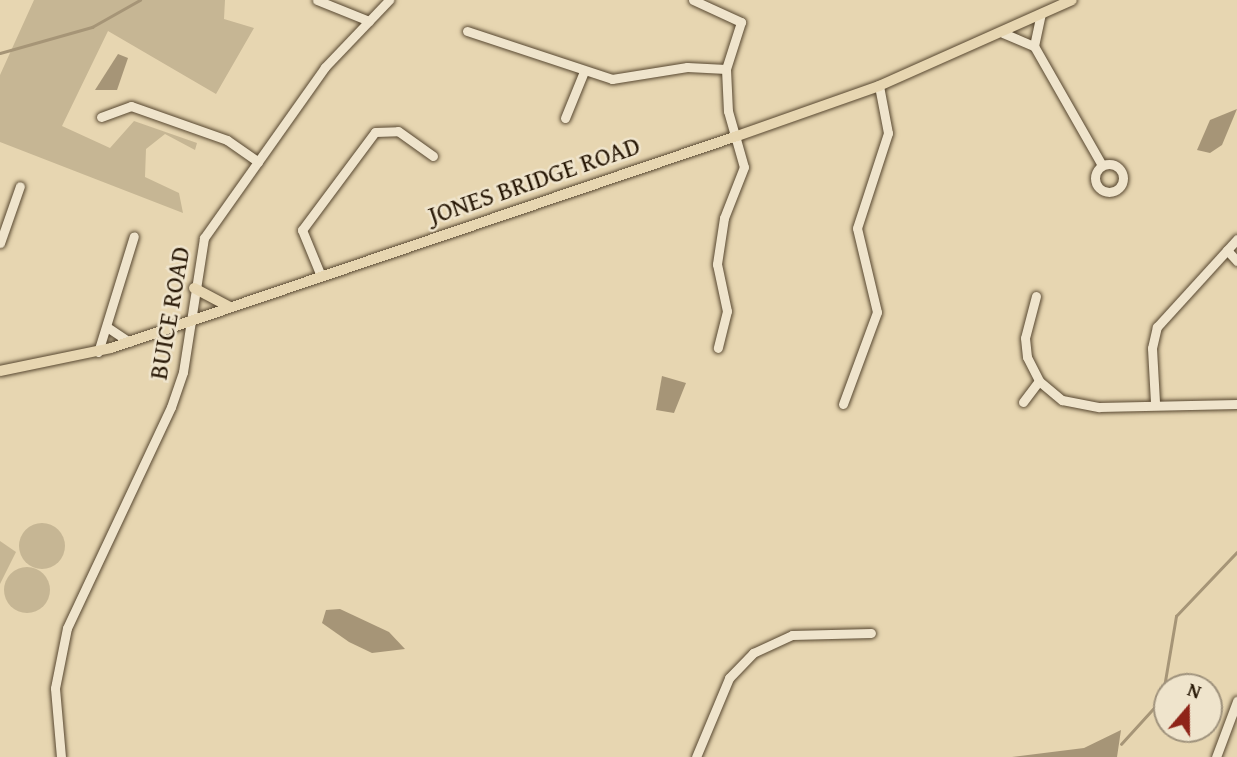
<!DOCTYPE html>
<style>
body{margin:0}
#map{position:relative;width:1237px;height:757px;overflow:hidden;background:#e7d6b1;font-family:"Gentium Book Plus",serif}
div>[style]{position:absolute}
.green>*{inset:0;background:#c6b694}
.round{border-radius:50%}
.water>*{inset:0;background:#a69577}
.stream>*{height:2.5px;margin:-1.25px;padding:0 1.25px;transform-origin:1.25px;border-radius:1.25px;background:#a69577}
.roads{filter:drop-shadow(0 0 2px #574730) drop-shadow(0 0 2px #574730)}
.minor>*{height:9px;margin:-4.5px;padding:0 4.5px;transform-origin:4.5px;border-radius:4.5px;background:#efe4cc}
.minor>.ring{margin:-4.5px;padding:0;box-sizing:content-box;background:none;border:9px solid #efe4cc;border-radius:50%}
.major>*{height:10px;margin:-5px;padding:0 5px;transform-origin:5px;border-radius:5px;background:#e7d6b1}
span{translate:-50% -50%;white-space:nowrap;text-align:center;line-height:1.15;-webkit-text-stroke:5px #efe4cc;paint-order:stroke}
.street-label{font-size:26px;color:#271705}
.north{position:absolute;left:1153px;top:673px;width:70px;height:70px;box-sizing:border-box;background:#efe4cc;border:2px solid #9f927c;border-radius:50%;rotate:20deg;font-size:19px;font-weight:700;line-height:28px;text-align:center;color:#271705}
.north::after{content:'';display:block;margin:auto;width:24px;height:32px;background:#8f2418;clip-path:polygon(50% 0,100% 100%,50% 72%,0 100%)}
</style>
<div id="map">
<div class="green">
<i style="clip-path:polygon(34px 0,225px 0,224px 19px,254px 28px,216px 94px,108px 31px,62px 126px,110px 148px,134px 121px,197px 143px,195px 150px,165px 134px,146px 149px,145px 177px,179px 193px,183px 213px,0 142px,0 75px)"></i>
<i class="round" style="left:19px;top:523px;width:46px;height:46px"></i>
<i style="clip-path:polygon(0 541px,16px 552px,0 584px)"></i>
<i class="round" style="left:4px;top:567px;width:46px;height:46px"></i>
</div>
<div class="water">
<i style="clip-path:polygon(118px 54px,128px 58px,117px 90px,95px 90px)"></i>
<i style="clip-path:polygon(1237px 109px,1222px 145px,1210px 153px,1197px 150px,1210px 120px)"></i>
<i style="clip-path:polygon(662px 376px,686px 383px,674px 413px,656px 410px)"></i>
<i style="clip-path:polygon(340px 609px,389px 632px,405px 649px,372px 653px,349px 642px,322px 623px,326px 610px)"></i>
<i style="clip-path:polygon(1121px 730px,1117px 757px,1012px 757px,1084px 748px)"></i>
</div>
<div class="stream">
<i style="left:0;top:53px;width:96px;rotate:-15.8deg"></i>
<i style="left:92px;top:27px;width:55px;rotate:-29.4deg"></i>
<i style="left:1121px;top:744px;width:61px;rotate:-47.7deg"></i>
<i style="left:1162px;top:699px;width:84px;rotate:-80.4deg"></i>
<i style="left:1176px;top:616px;width:88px;rotate:-46.4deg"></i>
</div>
<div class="roads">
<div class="minor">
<i style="left:317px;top:0;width:56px;rotate:22deg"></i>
<i style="left:693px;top:0;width:53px;rotate:24.6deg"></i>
<i style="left:741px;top:22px;width:49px;rotate:107.7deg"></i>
<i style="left:726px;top:69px;width:42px;rotate:87.3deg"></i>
<i style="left:728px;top:111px;width:58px;rotate:74.1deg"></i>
<i style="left:744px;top:167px;width:55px;rotate:111.4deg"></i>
<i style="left:724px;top:218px;width:47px;rotate:98.7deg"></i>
<i style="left:717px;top:264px;width:48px;rotate:78deg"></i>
<i style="left:727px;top:311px;width:38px;rotate:104deg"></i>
<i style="left:467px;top:31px;width:153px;rotate:18.3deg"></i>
<i style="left:612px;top:79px;width:76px;rotate:-9.1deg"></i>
<i style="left:687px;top:67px;width:39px;rotate:3deg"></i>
<i style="left:1003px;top:33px;width:34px;rotate:23deg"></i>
<i style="left:1034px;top:46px;width:33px;rotate:-78deg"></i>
<i style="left:1034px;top:46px;width:137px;rotate:60.3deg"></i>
<i style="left:101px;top:117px;width:32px;rotate:-20deg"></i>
<i style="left:131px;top:106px;width:102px;rotate:19.5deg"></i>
<i style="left:227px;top:140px;width:38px;rotate:35deg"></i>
<i style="left:565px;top:118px;width:48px;rotate:-67.8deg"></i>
<i class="ring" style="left:1095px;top:164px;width:19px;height:19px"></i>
<i style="left:0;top:243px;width:60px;rotate:-70.7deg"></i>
<i style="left:1227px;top:250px;width:15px;rotate:48deg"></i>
<i style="left:321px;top:276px;width:50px;rotate:-112.4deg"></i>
<i style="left:302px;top:230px;width:122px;rotate:-53.3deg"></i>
<i style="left:375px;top:132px;width:23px;rotate:-2deg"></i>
<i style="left:398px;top:131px;width:43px;rotate:35.5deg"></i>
<i style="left:1036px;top:296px;width:43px;rotate:104.7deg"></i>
<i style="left:1025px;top:338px;width:19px;rotate:84deg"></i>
<i style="left:1027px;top:357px;width:27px;rotate:63deg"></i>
<i style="left:1039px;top:381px;width:30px;rotate:40deg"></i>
<i style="left:1062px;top:400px;width:38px;rotate:11deg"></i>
<i style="left:1099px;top:407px;width:138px;rotate:-1.2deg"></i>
<i style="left:107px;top:327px;width:27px;rotate:34deg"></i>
<i style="left:98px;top:352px;width:121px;rotate:-72.8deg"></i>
<i style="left:1023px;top:402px;width:26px;rotate:-53deg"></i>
<i style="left:1155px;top:402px;width:54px;rotate:-93.2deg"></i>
<i style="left:1152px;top:348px;width:22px;rotate:-77deg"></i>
<i style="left:1157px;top:327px;width:119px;rotate:-47.7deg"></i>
<i style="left:843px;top:404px;width:98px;rotate:-69.7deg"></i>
<i style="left:877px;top:312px;width:86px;rotate:-103.4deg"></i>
<i style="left:857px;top:228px;width:100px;rotate:-71.9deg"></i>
<i style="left:888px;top:133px;width:48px;rotate:-100.8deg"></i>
<i style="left:61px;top:757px;width:69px;rotate:-95deg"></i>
<i style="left:55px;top:688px;width:61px;rotate:-78.7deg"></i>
<i style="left:67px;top:628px;width:244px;rotate:-64.8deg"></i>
<i style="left:171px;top:407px;width:37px;rotate:-71deg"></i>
<i style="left:183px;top:372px;width:136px;rotate:-81.1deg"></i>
<i style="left:204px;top:238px;width:209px;rotate:-54.7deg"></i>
<i style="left:325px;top:67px;width:93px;rotate:-46.3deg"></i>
<i style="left:696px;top:757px;width:86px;rotate:-67.3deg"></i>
<i style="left:729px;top:678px;width:35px;rotate:-46deg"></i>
<i style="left:753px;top:653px;width:43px;rotate:-24.8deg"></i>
<i style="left:792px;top:635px;width:79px;rotate:-1.5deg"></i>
<i style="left:1216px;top:757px;width:60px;rotate:-69.4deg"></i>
</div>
<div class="major">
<i style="left:194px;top:288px;width:40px;rotate:28deg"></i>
<i style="left:0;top:371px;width:113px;rotate:-11.7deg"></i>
<i style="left:111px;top:348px;width:661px;rotate:-18.71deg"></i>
<i style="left:737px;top:136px;width:151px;rotate:-19.4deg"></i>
<i style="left:879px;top:86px;width:211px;rotate:-24deg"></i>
</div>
</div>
<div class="street-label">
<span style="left:534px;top:180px;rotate:-19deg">JONES BRIDGE ROAD</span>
<span style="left:169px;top:313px;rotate:-80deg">BUICE ROAD</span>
</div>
<div class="north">N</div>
</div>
